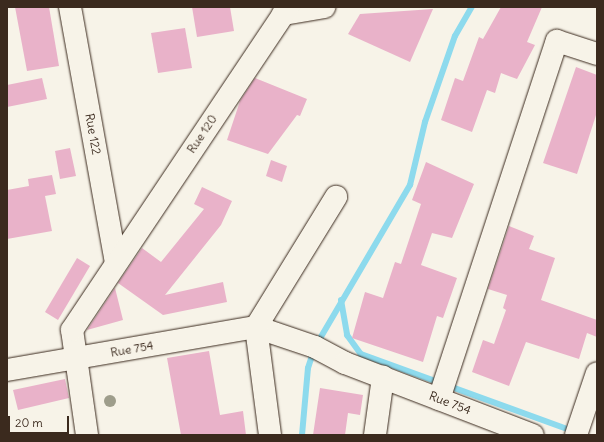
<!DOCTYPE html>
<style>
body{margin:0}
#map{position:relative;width:604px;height:442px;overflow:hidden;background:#f7f3e8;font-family:Delius,sans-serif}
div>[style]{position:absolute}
.stream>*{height:6px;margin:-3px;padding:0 3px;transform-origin:3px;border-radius:3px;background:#8ddaed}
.building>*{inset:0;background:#e9b2c9}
.roads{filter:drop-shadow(0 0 1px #3b2a1e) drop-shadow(0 0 1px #3b2a1e)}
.minor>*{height:22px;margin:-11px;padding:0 11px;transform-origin:11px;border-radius:11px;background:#f7f3e8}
.trees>*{width:12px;height:12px;margin:-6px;border-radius:50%;background:#9e9d8b}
span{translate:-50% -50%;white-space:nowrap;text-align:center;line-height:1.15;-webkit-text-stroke:3px #f7f3e8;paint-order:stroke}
.street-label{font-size:12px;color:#3b2a1e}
.frame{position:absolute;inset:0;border:8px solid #3b2a1e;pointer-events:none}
.scale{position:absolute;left:8px;top:416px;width:61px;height:18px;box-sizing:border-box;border:2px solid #3b2a1e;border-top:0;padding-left:5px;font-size:12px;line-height:14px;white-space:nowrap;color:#3b2a1e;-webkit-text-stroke:3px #f7f3e8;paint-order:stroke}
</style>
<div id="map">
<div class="stream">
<i style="left:341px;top:300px;width:36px;rotate:80deg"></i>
<i style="left:347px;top:335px;width:24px;rotate:54deg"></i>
<i style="left:361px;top:354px;width:226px;rotate:20deg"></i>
<i style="left:302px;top:435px;width:67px;rotate:-84.9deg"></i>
<i style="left:308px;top:368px;width:22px;rotate:-72deg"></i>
<i style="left:315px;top:347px;width:188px;rotate:-59.6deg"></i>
<i style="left:410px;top:185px;width:65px;rotate:-76.6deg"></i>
<i style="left:425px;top:122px;width:91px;rotate:-70.8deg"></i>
<i style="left:455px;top:36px;width:34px;rotate:-60deg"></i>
</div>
<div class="building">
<i style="clip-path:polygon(15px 7px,49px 7px,59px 66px,27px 71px)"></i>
<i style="clip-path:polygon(192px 7px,230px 7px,234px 31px,197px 37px)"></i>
<i style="clip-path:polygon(501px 7px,542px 7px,527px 42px,535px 45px,517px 79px,501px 73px,495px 93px,487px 90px,472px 132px,441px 120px,455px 78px,463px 81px,479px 37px,483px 39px)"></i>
<i style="clip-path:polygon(433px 9px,410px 62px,348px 34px,360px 14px)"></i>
<i style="clip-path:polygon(185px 28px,192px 68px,158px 73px,151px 33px)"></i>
<i style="clip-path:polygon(576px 67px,597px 75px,597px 112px,577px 174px,543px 163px)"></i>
<i style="clip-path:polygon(42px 78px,47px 99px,7px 107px,7px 85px)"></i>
<i style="clip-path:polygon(255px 78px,307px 99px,300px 116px,297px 115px,268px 154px,227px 140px,240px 101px)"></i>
<i style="clip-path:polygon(70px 148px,76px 176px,60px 179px,55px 151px)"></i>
<i style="clip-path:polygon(271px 160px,287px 166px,282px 182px,266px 176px)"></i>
<i style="clip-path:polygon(426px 162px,474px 184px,452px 238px,432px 233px,421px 265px,457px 278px,443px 318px,437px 316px,423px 362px,352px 338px,365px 292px,383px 298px,395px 262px,401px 264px,421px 204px,412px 200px)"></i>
<i style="clip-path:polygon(52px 175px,56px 194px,45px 196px,52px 231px,7px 239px,7px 190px,29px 186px,28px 179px)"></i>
<i style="clip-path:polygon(202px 187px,232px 201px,221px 225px,165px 295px,223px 282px,227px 302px,163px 315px,118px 283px,142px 248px,161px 262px,204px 209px,194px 204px)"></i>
<i style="clip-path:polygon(509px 226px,534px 236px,529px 249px,555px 258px,541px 300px,597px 320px,597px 337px,587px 333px,579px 359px,526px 342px,509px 386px,472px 372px,483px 340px,494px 344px,506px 310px,503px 308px,507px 295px,488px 289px)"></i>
<i style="clip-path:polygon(77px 258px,90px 266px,58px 320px,45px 312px)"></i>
<i style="clip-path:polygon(115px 288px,123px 320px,87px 330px)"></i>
<i style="clip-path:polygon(209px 351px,220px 415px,243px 411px,246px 435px,181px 435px,167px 358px)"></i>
<i style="clip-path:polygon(65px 379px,69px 398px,18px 410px,13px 390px)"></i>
<i style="clip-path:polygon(320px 388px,363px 395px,360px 415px,348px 413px,345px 435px,313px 435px)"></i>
</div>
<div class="roads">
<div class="minor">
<i style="left:70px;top:7px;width:259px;rotate:79.8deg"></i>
<i style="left:283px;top:14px;width:42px;rotate:-9.7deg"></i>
<i style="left:7px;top:370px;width:253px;rotate:-9.8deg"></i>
<i style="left:256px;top:327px;width:62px;rotate:18.7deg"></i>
<i style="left:315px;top:347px;width:34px;rotate:28deg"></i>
<i style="left:345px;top:363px;width:201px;rotate:21deg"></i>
<i style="left:439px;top:399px;width:377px;rotate:-71.8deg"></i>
<i style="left:557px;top:41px;width:42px;rotate:18deg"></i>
<i style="left:87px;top:435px;width:106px;rotate:-98.1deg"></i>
<i style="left:72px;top:330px;width:389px;rotate:-56.2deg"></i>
<i style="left:270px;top:435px;width:109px;rotate:-97.4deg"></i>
<i style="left:256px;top:327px;width:153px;rotate:-58.4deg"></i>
<i style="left:375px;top:435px;width:59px;rotate:-82.1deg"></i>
<i style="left:576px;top:435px;width:65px;rotate:-71.3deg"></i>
</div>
</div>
<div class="trees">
<i style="left:110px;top:401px"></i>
</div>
<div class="street-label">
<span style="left:93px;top:134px;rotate:80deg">Rue 122</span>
<span style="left:202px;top:134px;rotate:-56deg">Rue 120</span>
<span style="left:132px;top:349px;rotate:-10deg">Rue 754</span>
<span style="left:450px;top:403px;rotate:21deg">Rue 754</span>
</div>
<div class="frame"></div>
<div class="scale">20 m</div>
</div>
